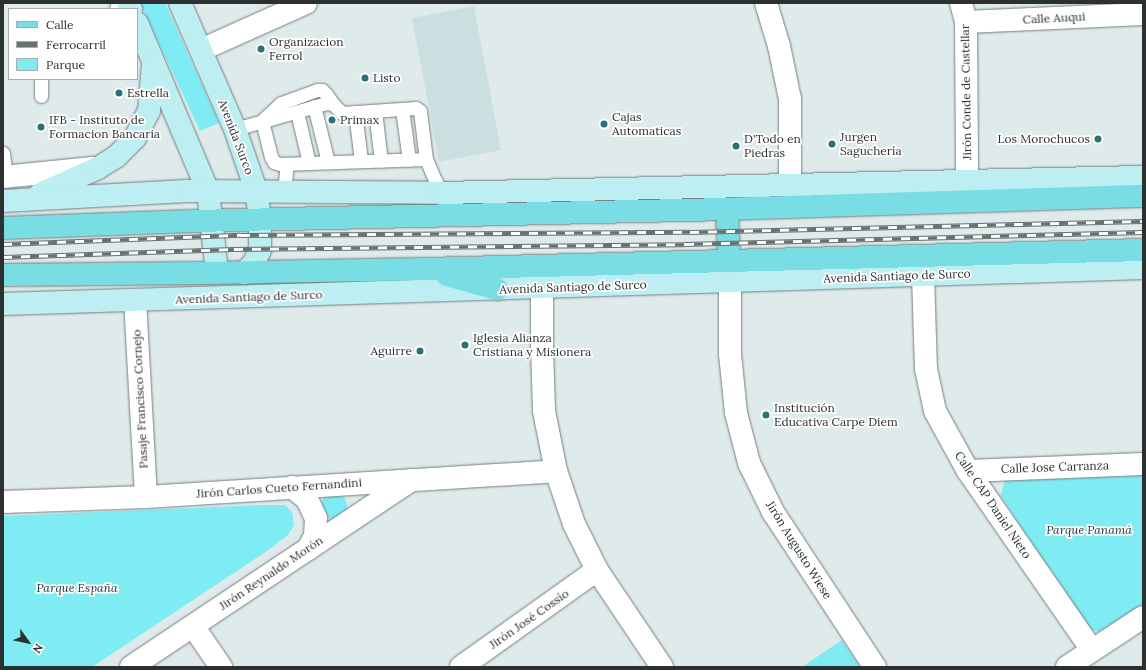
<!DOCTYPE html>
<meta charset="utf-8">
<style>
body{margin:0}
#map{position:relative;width:1146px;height:670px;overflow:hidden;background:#dfeaea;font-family:Lora,serif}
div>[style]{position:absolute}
.built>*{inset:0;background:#ccdfe0}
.green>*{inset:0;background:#7febf3}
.round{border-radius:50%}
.roads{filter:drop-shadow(0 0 1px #757f80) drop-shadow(0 0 1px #757f80)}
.lane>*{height:13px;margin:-6.5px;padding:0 6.5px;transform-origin:6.5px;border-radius:6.5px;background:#fff}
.street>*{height:22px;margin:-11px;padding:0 11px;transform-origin:11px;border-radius:11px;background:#fff}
.secondary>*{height:22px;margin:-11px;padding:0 11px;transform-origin:11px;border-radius:11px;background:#bceef2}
.primary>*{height:22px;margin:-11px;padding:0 11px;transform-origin:11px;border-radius:11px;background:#79dee4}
.rail>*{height:4.5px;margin-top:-2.25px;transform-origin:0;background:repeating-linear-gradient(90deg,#fff 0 9px,#697070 0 18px);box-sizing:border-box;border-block:1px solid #697070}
.dots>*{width:11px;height:11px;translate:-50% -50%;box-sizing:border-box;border:2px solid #fff;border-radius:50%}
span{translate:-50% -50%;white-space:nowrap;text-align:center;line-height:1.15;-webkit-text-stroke:3.5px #fff;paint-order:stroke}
.street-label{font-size:12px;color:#2c3030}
.poi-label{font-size:12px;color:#2c3030}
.left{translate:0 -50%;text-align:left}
.right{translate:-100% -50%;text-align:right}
.park-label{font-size:12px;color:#1b3234;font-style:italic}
.frame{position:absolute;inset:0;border:4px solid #2c3030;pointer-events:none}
.legend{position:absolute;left:8px;top:8px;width:130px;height:72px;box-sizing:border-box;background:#fff;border:1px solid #abacac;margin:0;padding:5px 7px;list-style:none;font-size:12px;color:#2c3030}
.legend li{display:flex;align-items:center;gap:8px;height:20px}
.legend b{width:20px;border:1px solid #abacac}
.north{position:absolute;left:8px;top:622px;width:40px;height:40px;-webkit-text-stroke:3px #fff;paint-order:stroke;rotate:123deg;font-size:11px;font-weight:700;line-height:16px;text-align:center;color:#2c3030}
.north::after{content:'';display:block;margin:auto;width:14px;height:18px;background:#2c3030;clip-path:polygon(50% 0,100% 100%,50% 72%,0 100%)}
</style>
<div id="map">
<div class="built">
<i style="clip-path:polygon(474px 6px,501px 150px,439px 162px,412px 18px)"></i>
</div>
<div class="green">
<i style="clip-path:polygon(140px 3px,165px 3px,219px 123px,200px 131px)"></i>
<i style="clip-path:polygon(1015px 475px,1143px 475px,1143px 606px,1103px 633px,1088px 629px,1001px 496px,1004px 483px)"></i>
<i class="round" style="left:321px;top:493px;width:26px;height:26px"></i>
<i style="clip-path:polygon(263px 505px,285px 505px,292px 512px,294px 525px,288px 535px,267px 551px,92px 667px,3px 667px,3px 516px)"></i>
<i style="clip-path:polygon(842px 640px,860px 667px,802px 667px)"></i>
</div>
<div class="roads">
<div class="lane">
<i style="left:116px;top:9px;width:6px;rotate:-72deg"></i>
<i style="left:41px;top:96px;width:17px;rotate:-90deg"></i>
<i style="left:333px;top:104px;width:12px;rotate:-125deg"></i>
<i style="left:326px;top:94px;width:6px;rotate:-135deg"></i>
<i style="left:322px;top:90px;width:5px;rotate:180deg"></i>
<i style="left:317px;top:90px;width:38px;rotate:160deg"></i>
<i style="left:281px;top:103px;width:26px;rotate:137deg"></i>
<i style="left:262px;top:121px;width:37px;rotate:76deg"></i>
<i style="left:271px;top:157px;width:6px;rotate:59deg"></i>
<i style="left:274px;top:162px;width:6px;rotate:18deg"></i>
<i style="left:280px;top:164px;width:146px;rotate:-2deg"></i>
<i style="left:314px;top:106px;width:58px;rotate:76deg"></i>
<i style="left:402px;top:109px;width:51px;rotate:82.2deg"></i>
<i style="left:375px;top:111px;width:50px;rotate:83.2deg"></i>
<i style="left:297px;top:112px;width:52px;rotate:76.8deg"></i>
<i style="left:355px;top:112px;width:49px;rotate:83deg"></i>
<i style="left:235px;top:129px;width:96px;rotate:-15.8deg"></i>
<i style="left:327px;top:103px;width:6px;rotate:9deg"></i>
<i style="left:333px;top:104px;width:13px;rotate:45deg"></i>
<i style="left:342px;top:113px;width:74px;rotate:-3.9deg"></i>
<i style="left:416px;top:108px;width:5px;rotate:37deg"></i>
<i style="left:420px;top:111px;width:48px;rotate:82.9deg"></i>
<i style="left:426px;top:159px;width:23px;rotate:67deg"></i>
<i style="left:435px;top:180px;width:15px;rotate:62deg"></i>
<i style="left:3px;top:153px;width:24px;rotate:83deg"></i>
<i style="left:284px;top:191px;width:27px;rotate:-84deg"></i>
</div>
<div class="street">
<i style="left:766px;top:3px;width:45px;rotate:73.2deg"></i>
<i style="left:779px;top:46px;width:54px;rotate:78.3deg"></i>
<i style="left:790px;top:99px;width:87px;rotate:90deg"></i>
<i style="left:961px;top:3px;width:20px;rotate:75deg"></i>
<i style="left:966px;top:22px;width:160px;rotate:89.6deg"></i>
<i style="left:966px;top:22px;width:177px;rotate:-2.6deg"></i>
<i style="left:201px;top:50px;width:115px;rotate:-24.1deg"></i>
<i style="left:3px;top:177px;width:90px;rotate:-5.7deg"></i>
<i style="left:923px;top:275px;width:94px;rotate:88.2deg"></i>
<i style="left:926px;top:369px;width:43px;rotate:77.9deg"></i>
<i style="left:935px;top:411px;width:68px;rotate:61.2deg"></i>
<i style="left:968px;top:471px;width:218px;rotate:55.3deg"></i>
<i style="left:730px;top:282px;width:72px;rotate:90deg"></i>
<i style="left:730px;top:354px;width:59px;rotate:84.2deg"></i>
<i style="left:736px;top:413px;width:52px;rotate:75.4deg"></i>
<i style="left:749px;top:463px;width:55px;rotate:63.9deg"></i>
<i style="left:773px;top:512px;width:186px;rotate:56.7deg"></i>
<i style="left:542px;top:288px;width:59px;rotate:90deg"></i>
<i style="left:542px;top:347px;width:64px;rotate:88.2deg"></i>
<i style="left:544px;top:411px;width:61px;rotate:78.7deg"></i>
<i style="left:556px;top:471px;width:56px;rotate:71.2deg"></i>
<i style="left:574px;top:524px;width:51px;rotate:63.4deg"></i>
<i style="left:597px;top:570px;width:117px;rotate:56.2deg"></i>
<i style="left:135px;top:300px;width:197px;rotate:86.8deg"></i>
<i style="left:968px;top:471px;width:175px;rotate:-2.3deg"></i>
<i style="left:292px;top:487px;width:19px;rotate:39deg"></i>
<i style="left:307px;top:499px;width:21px;rotate:65deg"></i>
<i style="left:316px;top:518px;width:18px;rotate:93deg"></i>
<i style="left:315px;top:536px;width:15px;rotate:118deg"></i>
<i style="left:3px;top:502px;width:143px;rotate:-2deg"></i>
<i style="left:146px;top:497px;width:411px;rotate:-3.6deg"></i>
<i style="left:193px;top:626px;width:50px;rotate:55.7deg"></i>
<i style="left:131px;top:667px;width:337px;rotate:-33.7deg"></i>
<i style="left:461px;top:667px;width:167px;rotate:-35.5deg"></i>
<i style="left:1067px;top:667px;width:91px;rotate:-33.3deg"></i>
</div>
<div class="secondary">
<i style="left:128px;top:3px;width:7px;rotate:63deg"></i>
<i style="left:180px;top:3px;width:137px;rotate:66.4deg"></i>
<i style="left:235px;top:129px;width:65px;rotate:71deg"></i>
<i style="left:256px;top:190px;width:30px;rotate:82deg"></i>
<i style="left:260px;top:220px;width:30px;rotate:90deg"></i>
<i style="left:260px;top:250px;width:14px;rotate:115deg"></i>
<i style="left:254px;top:263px;width:14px;rotate:135deg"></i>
<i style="left:137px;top:23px;width:182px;rotate:67.1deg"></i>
<i style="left:208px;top:191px;width:82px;rotate:83.7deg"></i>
<i style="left:40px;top:194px;width:64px;rotate:-24.1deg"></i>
<i style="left:98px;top:168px;width:22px;rotate:-32deg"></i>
<i style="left:117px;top:156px;width:25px;rotate:-45deg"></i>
<i style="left:135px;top:138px;width:30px;rotate:-63deg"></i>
<i style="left:149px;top:111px;width:47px;rotate:-85.1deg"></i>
<i style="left:3px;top:201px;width:184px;rotate:-3.1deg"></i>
<i style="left:187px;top:191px;width:255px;rotate:0.4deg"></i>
<i style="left:442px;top:193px;width:701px;rotate:-1.31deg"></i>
<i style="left:3px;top:304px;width:1141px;rotate:-1.81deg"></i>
</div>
<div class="primary">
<i style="left:727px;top:209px;width:52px;rotate:87.8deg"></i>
<i style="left:3px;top:228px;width:191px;rotate:-2.1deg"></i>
<i style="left:194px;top:221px;width:533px;rotate:-1.29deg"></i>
<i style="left:727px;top:209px;width:416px;rotate:-1.8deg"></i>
<i style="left:3px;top:275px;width:200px;rotate:-0.6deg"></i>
<i style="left:203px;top:273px;width:224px;rotate:-1deg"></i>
<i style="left:427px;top:269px;width:716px;rotate:-1.52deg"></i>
<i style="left:447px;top:275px;width:52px;rotate:15.6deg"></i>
</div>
</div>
<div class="rail">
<i style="left:3px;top:244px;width:238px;rotate:-2.2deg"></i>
<i style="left:241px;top:235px;width:449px;rotate:-0.4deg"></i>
<i style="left:690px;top:232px;width:453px;rotate:-1.4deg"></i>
<i style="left:3px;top:257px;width:231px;rotate:-2deg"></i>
<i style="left:234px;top:249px;width:451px;rotate:-0.6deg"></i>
<i style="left:685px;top:244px;width:458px;rotate:-1.5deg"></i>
</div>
<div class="dots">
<i style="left:261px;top:49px;background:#287377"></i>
<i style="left:365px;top:78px;background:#287377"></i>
<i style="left:119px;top:93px;background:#287377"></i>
<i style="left:332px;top:120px;background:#287377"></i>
<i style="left:604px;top:124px;background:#287377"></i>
<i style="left:41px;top:127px;background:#287377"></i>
<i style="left:1098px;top:139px;background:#287377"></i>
<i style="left:832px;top:144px;background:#287377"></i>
<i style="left:736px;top:146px;background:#287377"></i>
<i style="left:465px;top:345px;background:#287377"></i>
<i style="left:420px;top:351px;background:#287377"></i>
<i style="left:766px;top:415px;background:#287377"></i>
</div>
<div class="street-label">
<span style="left:1054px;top:18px;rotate:-3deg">Calle Auqui</span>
<span style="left:966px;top:92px;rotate:-91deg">Jirón Conde de Castellar</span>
<span style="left:236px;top:137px;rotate:69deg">Avenida Surco</span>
<span style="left:897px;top:276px;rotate:-2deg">Avenida Santiago de Surco</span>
<span style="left:573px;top:287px;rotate:-2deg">Avenida Santiago de Surco</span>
<span style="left:249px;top:297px;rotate:-2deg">Avenida Santiago de Surco</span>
<span style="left:140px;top:399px;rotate:-93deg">Pasaje Francisco Cornejo</span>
<span style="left:1055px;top:467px;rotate:-2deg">Calle Jose Carranza</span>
<span style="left:279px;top:488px;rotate:-4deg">Jirón Carlos Cueto Fernandini</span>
<span style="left:993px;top:505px;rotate:56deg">Calle CAP Daniel Nieto</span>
<span style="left:799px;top:550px;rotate:58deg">Jirón Augusto Wiese</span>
<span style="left:271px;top:573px;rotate:-34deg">Jirón Reynaldo Morón</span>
<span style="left:529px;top:619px;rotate:-35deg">Jirón José Cossío</span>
</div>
<div class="poi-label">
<span class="left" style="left:269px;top:49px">Organizacion<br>Ferrol</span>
<span class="left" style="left:373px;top:78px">Listo</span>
<span class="left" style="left:127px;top:93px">Estrella</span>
<span class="left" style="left:612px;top:124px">Cajas<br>Automaticas</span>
<span class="left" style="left:49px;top:127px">IFB - Instituto de<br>Formacion Bancaria</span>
<span class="left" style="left:340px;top:120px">Primax</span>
<span class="left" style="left:840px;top:144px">Jurgen<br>Saguchería</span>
<span class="left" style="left:744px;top:146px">D'Todo en<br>Piedras</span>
<span class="right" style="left:1090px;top:139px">Los Morochucos</span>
<span class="left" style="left:473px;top:345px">Iglesia Alianza<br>Cristiana y Misionera</span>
<span class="right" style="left:412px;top:351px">Aguirre</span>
<span class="left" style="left:774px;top:415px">Institución<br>Educativa Carpe Diem</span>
</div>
<div class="park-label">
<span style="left:1089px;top:530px">Parque Panamá</span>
<span style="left:77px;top:588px">Parque España</span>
</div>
<div class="frame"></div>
<ul class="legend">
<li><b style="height:5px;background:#79dee4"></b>Calle</li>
<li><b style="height:5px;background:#697070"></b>Ferrocarril</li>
<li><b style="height:11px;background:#7febf3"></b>Parque</li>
</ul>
<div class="north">N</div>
</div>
